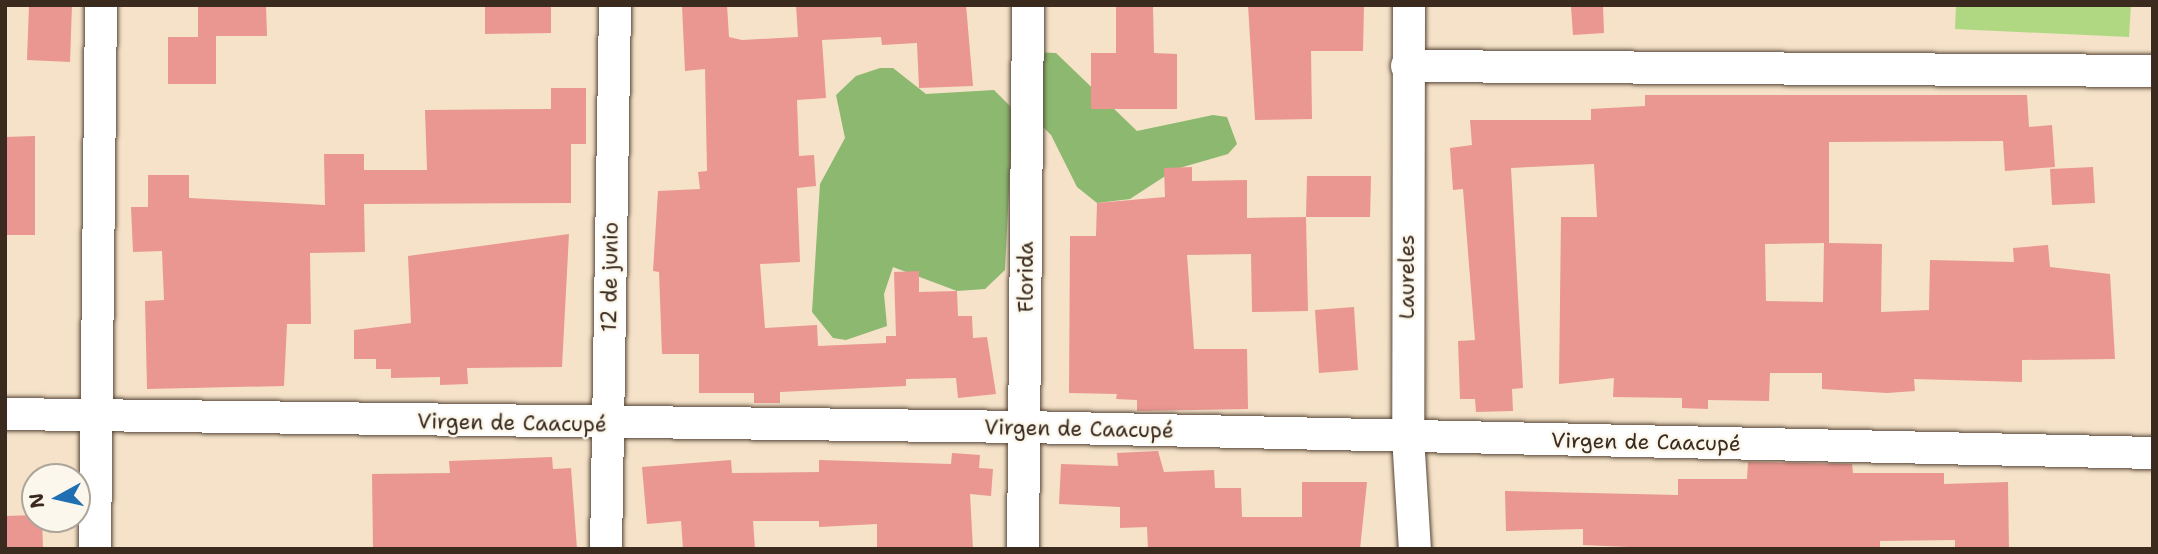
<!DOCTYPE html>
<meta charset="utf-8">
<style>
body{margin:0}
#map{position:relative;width:2158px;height:554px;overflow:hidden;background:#f5e2c8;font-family:"Shantell Sans",sans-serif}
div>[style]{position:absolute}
.green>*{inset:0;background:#b0d882}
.forest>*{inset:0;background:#8cb870}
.building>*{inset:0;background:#e99790}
.roads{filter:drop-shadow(0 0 2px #574638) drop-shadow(0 0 2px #574638)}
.minor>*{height:32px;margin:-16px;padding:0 16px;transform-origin:16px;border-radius:16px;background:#fff}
span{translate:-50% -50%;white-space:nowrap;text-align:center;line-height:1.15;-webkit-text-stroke:5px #fbf7ec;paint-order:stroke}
.street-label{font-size:21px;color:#3b2a1e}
.frame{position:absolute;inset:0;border:7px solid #3b2a1e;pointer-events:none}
.north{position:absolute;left:21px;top:463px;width:70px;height:70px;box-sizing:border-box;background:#fbf7ec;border:2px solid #aea59a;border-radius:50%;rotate:262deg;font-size:19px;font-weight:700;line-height:28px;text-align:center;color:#3b2a1e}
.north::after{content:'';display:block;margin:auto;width:24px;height:32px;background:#1f6fb2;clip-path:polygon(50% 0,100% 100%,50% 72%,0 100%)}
</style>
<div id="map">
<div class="green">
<i style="clip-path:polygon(1956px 5px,2131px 5px,2129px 37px,1955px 29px)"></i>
</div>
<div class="forest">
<i style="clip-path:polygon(1030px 52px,1056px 53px,1137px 131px,1213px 115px,1227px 117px,1237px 144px,1228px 154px,1176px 169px,1130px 199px,1097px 203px,1077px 187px,1051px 135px,1018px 102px)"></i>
<i style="clip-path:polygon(880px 68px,893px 68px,926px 94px,994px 90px,1013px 109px,1005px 270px,985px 289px,957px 291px,893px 267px,884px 294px,887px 326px,846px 340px,833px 338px,812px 312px,820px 184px,845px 138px,836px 95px,856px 76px)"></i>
</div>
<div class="building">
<i style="clip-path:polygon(29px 5px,72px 5px,70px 62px,27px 60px)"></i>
<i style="clip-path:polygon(198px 5px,266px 5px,267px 36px,216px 36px,216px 84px,168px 84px,168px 37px,198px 37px)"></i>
<i style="clip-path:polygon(485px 5px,551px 5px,551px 33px,485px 34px)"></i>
<i style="clip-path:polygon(682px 5px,727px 5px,729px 37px,742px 40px,798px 37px,796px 5px,966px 5px,973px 86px,919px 88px,917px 43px,882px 45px,881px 37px,822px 40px,826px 98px,797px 100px,799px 156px,814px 155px,816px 186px,797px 188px,800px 262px,760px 264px,765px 328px,817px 325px,818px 346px,886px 343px,886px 336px,896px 336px,894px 272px,919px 271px,919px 292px,957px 291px,958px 316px,972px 316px,973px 338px,987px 337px,996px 394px,958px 398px,956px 378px,906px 379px,906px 386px,780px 392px,780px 403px,754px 403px,754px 393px,699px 393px,699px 354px,662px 354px,659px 272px,653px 271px,658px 191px,700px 189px,698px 172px,707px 171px,705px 69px,685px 71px)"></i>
<i style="clip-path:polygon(1248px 5px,1364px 5px,1363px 51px,1311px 51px,1312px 119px,1255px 120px)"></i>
<i style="clip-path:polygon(1603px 5px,1604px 33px,1573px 35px,1571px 7px)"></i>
<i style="clip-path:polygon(1116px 7px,1153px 7px,1154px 53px,1177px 54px,1177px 109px,1091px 109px,1091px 53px,1116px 53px)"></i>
<i style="clip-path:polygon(551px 88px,586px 88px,586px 144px,571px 144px,571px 203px,364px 204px,365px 252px,310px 253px,311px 324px,287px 324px,284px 386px,147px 389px,145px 301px,164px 300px,162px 251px,133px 252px,131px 207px,148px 207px,148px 175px,189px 175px,189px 198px,325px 205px,324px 154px,364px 154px,364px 170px,427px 170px,425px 110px,551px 109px)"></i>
<i style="clip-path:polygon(evenodd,1645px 95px,2027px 95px,2029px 127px,2052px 125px,2055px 167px,2005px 171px,2003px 141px,1829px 142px,1829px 243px,1882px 244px,1881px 312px,1929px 310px,1930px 260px,2014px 262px,2013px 248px,2048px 245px,2050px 267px,2110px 274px,2115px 359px,2022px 360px,2022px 382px,1914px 379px,1915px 391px,1887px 393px,1822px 389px,1822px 373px,1770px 373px,1769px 401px,1708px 400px,1708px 409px,1682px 408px,1682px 398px,1613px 397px,1614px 378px,1559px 384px,1561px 217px,1597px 217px,1594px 164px,1511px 168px,1523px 388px,1512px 389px,1513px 411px,1476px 412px,1475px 399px,1460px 399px,1458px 341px,1475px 340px,1463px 189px,1453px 190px,1450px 148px,1472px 145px,1470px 120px,1591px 120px,1591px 109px,1645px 106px,1645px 95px,1824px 243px,1823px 302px,1766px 301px,1765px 244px,1824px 243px)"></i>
<i style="clip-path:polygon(35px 136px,35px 235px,5px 235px,5px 137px)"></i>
<i style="clip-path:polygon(1192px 167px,1192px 181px,1247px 180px,1247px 218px,1306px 217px,1308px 311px,1252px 312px,1251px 254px,1187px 255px,1194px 349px,1247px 349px,1248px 409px,1137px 411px,1137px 400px,1116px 399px,1117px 394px,1069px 393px,1070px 236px,1096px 236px,1097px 203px,1165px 197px,1164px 168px)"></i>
<i style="clip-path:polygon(2093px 167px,2095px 203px,2052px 205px,2050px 169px)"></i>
<i style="clip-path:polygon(1307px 176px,1371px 176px,1370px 217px,1306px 217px)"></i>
<i style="clip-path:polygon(569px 234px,562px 367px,467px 368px,468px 384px,440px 385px,440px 377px,391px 378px,391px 369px,376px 369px,376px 359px,354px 359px,354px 330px,411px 323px,408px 256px)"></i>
<i style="clip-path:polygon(1354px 307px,1358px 370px,1319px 373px,1315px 310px)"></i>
<i style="clip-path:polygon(1158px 451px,1164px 472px,1214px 470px,1215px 488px,1241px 488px,1242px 517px,1302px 517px,1302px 482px,1367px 482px,1360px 549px,1148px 549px,1147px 527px,1120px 528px,1120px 507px,1059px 504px,1061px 464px,1118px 466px,1117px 453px)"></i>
<i style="clip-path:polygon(952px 453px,980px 455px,979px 468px,993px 469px,991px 496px,970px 494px,973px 549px,877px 549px,877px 524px,819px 527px,819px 521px,753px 521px,755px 549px,683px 549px,681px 521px,647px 524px,642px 467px,731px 460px,732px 473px,819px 472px,819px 460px,951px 464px)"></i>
<i style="clip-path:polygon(552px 457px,553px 469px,571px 468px,577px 549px,373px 549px,372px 474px,450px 473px,449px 461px)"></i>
<i style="clip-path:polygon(1748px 462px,1852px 464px,1853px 473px,1944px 473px,1944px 484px,2008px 482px,2009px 549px,1955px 549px,1955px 540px,1880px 541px,1880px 549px,1674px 549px,1583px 545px,1583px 529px,1506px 531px,1505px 491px,1678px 495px,1678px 479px,1747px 479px)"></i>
<i style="clip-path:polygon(35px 515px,42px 519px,43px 549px,5px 549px,5px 516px)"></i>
</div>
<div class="roads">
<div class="minor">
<i style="left:1409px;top:5px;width:431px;rotate:90.1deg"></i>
<i style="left:1408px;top:436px;width:113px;rotate:86.5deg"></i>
<i style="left:1407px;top:66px;width:746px;rotate:0.38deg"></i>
<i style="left:5px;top:414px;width:1020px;rotate:0.73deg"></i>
<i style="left:1025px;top:427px;width:1128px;rotate:1.32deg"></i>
<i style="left:95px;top:549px;width:544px;rotate:-89.37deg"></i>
<i style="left:606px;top:549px;width:544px;rotate:-89.05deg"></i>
<i style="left:1023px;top:549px;width:544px;rotate:-89.47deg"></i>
</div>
</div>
<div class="street-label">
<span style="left:610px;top:277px;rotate:-89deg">12 de junio</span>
<span style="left:1026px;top:277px;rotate:-90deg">Florida</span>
<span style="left:1407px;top:277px;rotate:-90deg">Laureles</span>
<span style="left:512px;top:423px;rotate:1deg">Virgen de Caacupé</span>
<span style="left:1079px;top:429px;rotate:1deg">Virgen de Caacupé</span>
<span style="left:1646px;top:442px;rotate:1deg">Virgen de Caacupé</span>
</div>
<div class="frame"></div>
<div class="north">N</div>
</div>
